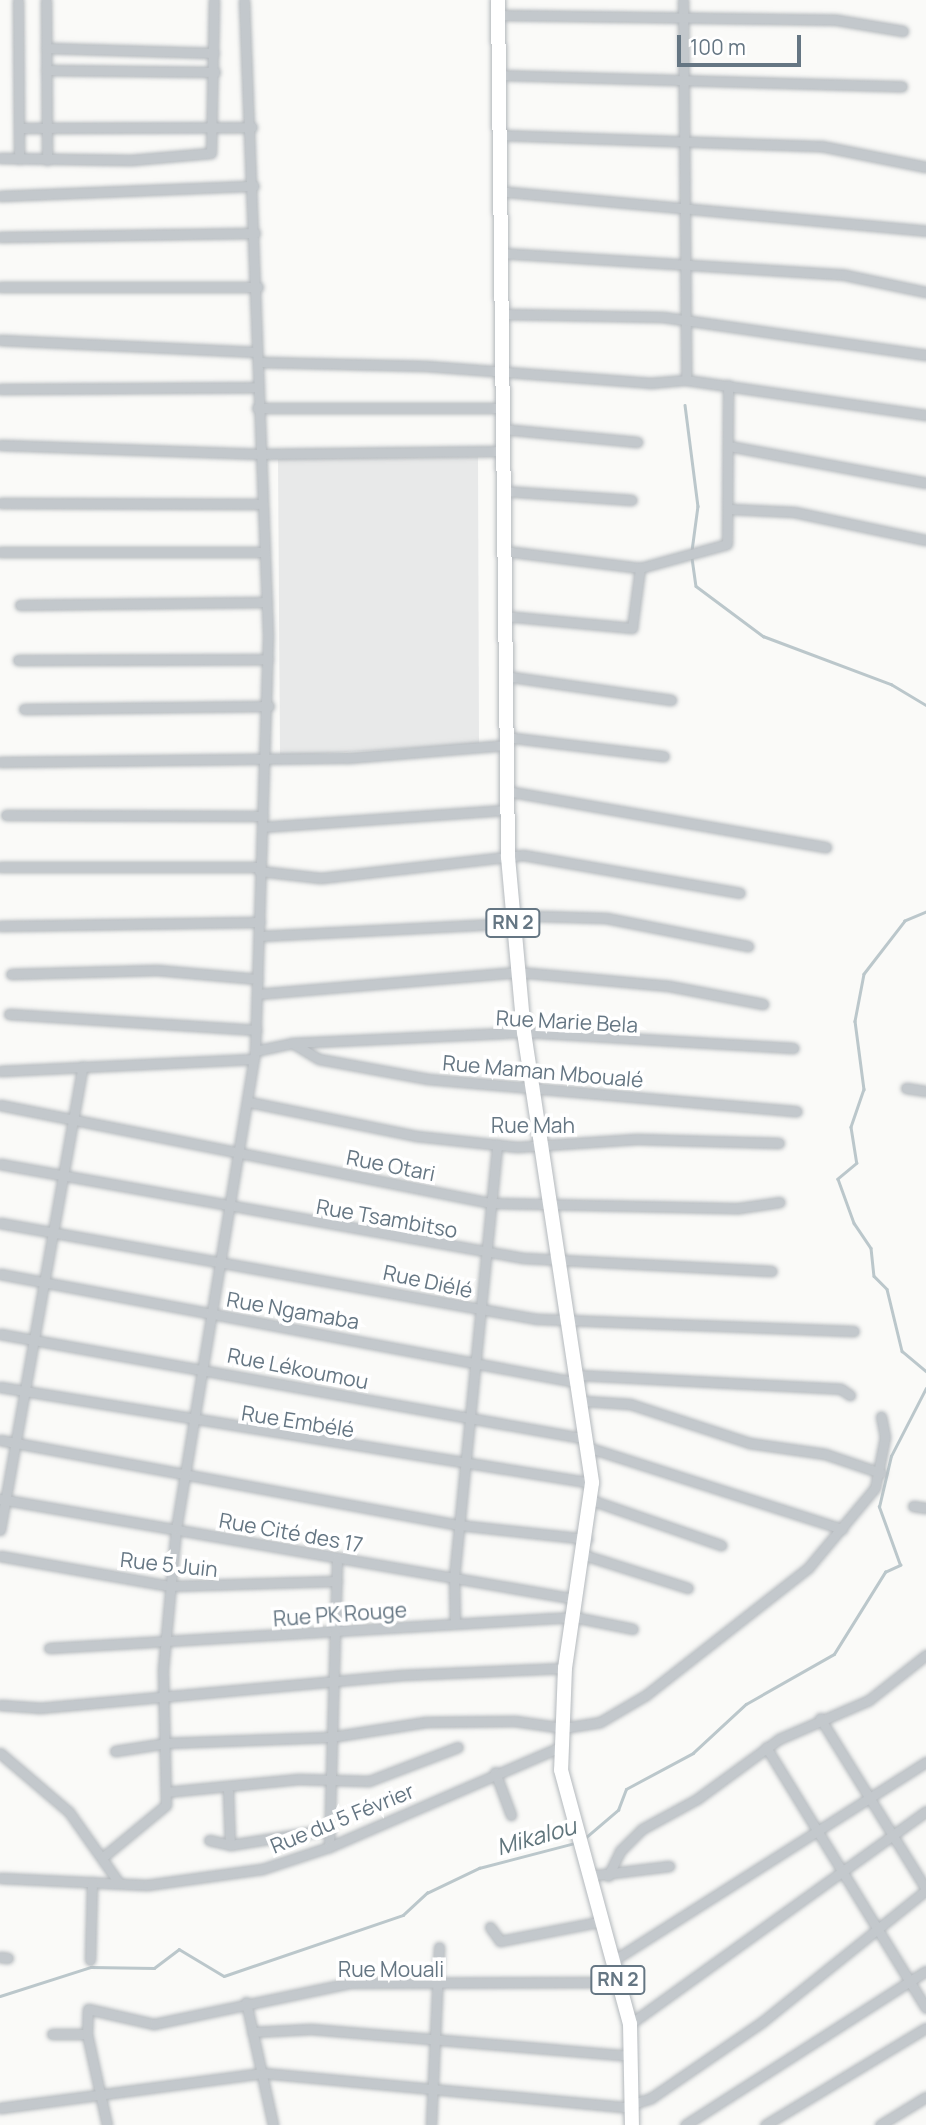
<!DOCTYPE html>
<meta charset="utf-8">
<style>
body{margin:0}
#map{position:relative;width:926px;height:2125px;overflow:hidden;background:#fafaf8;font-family:Manrope,sans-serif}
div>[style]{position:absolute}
.built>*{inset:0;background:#e8e9e9}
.stream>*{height:2.5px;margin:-1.25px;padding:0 1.25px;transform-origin:1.25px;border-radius:1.25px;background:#bbc7cb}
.roads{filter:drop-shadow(0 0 2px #b4b9bd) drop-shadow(0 0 2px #b4b9bd)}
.minor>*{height:9px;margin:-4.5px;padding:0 4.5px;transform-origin:4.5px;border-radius:4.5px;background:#c3c8cc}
.trunk>*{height:14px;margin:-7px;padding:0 7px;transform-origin:7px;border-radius:7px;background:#fff}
span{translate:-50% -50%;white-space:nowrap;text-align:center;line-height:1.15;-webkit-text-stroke:7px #fff;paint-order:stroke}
.shield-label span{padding:2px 5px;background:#fff;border:2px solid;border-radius:5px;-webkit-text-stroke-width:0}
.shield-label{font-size:19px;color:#657683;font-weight:700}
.street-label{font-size:21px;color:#657683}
.water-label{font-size:23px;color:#60757c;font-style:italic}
.scale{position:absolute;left:677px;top:35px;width:124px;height:32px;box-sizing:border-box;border:4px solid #657683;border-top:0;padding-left:9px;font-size:21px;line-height:24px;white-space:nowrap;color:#657683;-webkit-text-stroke:5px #fff;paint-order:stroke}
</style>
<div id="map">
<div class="built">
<i style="clip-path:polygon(478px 457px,479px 744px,280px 756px,278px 458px)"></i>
</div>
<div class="stream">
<i style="left:685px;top:405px;width:102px;rotate:82.7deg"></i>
<i style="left:698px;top:506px;width:45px;rotate:97.6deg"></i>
<i style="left:692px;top:558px;width:28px;rotate:82deg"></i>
<i style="left:696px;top:586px;width:84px;rotate:36.7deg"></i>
<i style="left:763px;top:636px;width:137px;rotate:20.6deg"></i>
<i style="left:891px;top:684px;width:41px;rotate:31deg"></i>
<i style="left:926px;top:912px;width:23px;rotate:157deg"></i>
<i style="left:905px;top:921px;width:67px;rotate:127.7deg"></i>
<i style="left:864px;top:974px;width:48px;rotate:100.8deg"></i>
<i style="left:855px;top:1021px;width:69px;rotate:82.5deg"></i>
<i style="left:864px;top:1089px;width:40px;rotate:108.9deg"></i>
<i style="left:851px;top:1127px;width:36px;rotate:81deg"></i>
<i style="left:857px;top:1163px;width:25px;rotate:140deg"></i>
<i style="left:838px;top:1179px;width:47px;rotate:70deg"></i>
<i style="left:854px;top:1223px;width:30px;rotate:56deg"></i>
<i style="left:871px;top:1248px;width:28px;rotate:84deg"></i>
<i style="left:874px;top:1276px;width:18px;rotate:45deg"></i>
<i style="left:887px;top:1289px;width:64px;rotate:76.4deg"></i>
<i style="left:902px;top:1351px;width:31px;rotate:40deg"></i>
<i style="left:584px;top:1839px;width:45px;rotate:-40.5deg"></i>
<i style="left:618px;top:1810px;width:22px;rotate:-69deg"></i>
<i style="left:626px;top:1789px;width:76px;rotate:-28.2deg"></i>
<i style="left:693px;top:1753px;width:72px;rotate:-42.8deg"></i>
<i style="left:746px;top:1704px;width:101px;rotate:-29.6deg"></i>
<i style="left:834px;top:1654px;width:97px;rotate:-58.1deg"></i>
<i style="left:885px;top:1572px;width:17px;rotate:-25deg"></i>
<i style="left:900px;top:1565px;width:62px;rotate:-109.9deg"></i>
<i style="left:879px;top:1507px;width:52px;rotate:-76.8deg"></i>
<i style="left:891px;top:1456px;width:76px;rotate:-62.8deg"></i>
<i style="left:0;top:1996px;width:96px;rotate:-17.7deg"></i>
<i style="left:91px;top:1967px;width:63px;rotate:0.9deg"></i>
<i style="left:154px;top:1968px;width:31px;rotate:-37deg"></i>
<i style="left:179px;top:1949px;width:52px;rotate:31deg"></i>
<i style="left:224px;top:1976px;width:189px;rotate:-18.8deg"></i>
<i style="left:403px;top:1915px;width:33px;rotate:-43deg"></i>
<i style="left:427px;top:1893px;width:58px;rotate:-25.7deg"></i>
<i style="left:479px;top:1868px;width:99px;rotate:-14.6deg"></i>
</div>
<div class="roads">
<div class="minor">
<i style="left:18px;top:0;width:159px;rotate:89.6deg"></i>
<i style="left:46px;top:0;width:160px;rotate:89.6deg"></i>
<i style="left:683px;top:0;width:380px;rotate:89.5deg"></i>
<i style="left:498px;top:15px;width:339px;rotate:0.8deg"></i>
<i style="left:837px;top:20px;width:67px;rotate:9.5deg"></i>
<i style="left:46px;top:48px;width:168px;rotate:1.7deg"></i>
<i style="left:46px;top:70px;width:169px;rotate:0.7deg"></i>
<i style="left:498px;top:75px;width:404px;rotate:1.6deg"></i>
<i style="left:19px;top:128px;width:233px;rotate:-0.2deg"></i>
<i style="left:498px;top:135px;width:323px;rotate:2deg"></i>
<i style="left:821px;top:146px;width:107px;rotate:11.3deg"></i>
<i style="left:0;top:158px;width:131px;rotate:0.9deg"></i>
<i style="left:131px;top:160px;width:80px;rotate:-5deg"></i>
<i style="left:211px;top:153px;width:153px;rotate:-88.9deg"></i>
<i style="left:497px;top:191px;width:431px;rotate:5.3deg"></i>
<i style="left:0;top:196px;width:254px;rotate:-2.3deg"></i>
<i style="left:0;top:237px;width:255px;rotate:-0.9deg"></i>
<i style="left:500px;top:253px;width:346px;rotate:3.6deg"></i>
<i style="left:845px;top:275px;width:83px;rotate:11.9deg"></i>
<i style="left:0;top:287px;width:258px"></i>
<i style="left:502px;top:314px;width:161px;rotate:1.1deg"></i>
<i style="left:663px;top:317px;width:266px;rotate:8.2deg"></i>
<i style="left:0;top:340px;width:257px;rotate:2.7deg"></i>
<i style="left:259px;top:362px;width:167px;rotate:1.4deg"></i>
<i style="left:426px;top:366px;width:225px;rotate:4.3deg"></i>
<i style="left:650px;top:383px;width:36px;rotate:-5deg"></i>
<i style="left:686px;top:380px;width:243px;rotate:8.3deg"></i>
<i style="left:0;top:389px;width:256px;rotate:-0.4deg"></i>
<i style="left:257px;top:408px;width:246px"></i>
<i style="left:503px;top:429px;width:135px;rotate:5.5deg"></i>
<i style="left:0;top:445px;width:260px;rotate:2deg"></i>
<i style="left:260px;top:454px;width:243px;rotate:-0.7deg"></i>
<i style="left:729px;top:446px;width:200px;rotate:10.6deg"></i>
<i style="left:504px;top:491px;width:128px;rotate:4deg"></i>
<i style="left:1px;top:503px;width:262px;rotate:0.2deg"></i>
<i style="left:730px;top:509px;width:64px;rotate:2.7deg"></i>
<i style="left:794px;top:512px;width:135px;rotate:12deg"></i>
<i style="left:505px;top:551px;width:136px;rotate:7.2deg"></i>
<i style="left:640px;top:568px;width:90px;rotate:-15.4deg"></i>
<i style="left:727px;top:544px;width:159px;rotate:-89.6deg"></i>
<i style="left:0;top:552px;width:265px"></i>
<i style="left:20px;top:605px;width:247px;rotate:-0.7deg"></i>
<i style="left:505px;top:616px;width:128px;rotate:5.4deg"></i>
<i style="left:632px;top:628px;width:61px;rotate:-82.4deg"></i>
<i style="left:18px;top:660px;width:250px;rotate:-0.2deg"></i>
<i style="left:505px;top:676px;width:168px;rotate:8.2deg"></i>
<i style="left:24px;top:709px;width:245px;rotate:-0.7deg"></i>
<i style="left:506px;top:737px;width:159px;rotate:6.9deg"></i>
<i style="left:0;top:762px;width:347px;rotate:-0.7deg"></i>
<i style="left:347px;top:758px;width:160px;rotate:-4.7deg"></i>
<i style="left:507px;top:791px;width:324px;rotate:10deg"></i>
<i style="left:6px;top:815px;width:257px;rotate:0.2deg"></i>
<i style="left:262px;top:827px;width:247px;rotate:-4deg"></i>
<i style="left:0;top:867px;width:259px"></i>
<i style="left:259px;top:871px;width:62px;rotate:6.4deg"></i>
<i style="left:321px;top:878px;width:203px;rotate:-6.5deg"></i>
<i style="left:523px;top:855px;width:220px;rotate:9.9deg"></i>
<i style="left:0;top:926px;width:260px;rotate:-0.9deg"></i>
<i style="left:260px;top:936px;width:253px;rotate:-2.9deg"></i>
<i style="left:513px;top:923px;width:25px;rotate:-16deg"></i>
<i style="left:537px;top:916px;width:69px;rotate:1.7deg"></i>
<i style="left:606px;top:918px;width:145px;rotate:11.2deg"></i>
<i style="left:11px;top:974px;width:146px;rotate:-1.6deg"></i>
<i style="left:157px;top:970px;width:101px;rotate:5.1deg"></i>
<i style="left:257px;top:994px;width:262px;rotate:-4.8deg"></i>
<i style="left:518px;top:972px;width:152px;rotate:5.3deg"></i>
<i style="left:669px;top:986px;width:96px;rotate:10.8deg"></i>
<i style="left:9px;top:1014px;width:248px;rotate:3.7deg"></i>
<i style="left:292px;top:1043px;width:31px;rotate:31deg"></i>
<i style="left:319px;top:1059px;width:111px;rotate:10.4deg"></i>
<i style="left:428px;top:1079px;width:370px;rotate:5deg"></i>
<i style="left:255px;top:1051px;width:38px;rotate:-12deg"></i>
<i style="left:292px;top:1043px;width:232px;rotate:-2.7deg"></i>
<i style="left:524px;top:1032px;width:270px;rotate:3.4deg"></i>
<i style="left:0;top:1071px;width:254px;rotate:-2.7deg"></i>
<i style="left:906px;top:1088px;width:20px;rotate:9deg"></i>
<i style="left:249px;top:1102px;width:170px;rotate:11.5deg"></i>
<i style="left:416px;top:1136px;width:102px;rotate:6.2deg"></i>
<i style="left:517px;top:1147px;width:120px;rotate:-3.8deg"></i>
<i style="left:637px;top:1139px;width:142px;rotate:1.6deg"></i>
<i style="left:0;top:1105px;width:501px;rotate:11.29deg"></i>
<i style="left:491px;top:1203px;width:248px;rotate:1.2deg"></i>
<i style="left:739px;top:1208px;width:41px;rotate:-8.3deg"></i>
<i style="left:0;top:1164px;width:531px;rotate:10.19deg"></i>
<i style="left:523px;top:1258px;width:249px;rotate:3deg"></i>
<i style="left:0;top:1223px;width:546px;rotate:10.14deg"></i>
<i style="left:537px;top:1319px;width:317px;rotate:2.2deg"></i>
<i style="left:0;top:1274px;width:590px;rotate:10.64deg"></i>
<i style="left:0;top:1334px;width:596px;rotate:10.14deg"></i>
<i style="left:578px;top:1375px;width:263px;rotate:3deg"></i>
<i style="left:841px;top:1389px;width:11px;rotate:34deg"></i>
<i style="left:0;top:1387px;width:600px;rotate:9.21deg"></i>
<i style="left:583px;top:1401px;width:47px;rotate:3.7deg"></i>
<i style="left:630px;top:1404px;width:125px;rotate:18.1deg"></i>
<i style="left:749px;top:1443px;width:77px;rotate:8.2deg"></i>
<i style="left:825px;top:1454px;width:59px;rotate:18.7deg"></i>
<i style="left:0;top:1440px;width:467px;rotate:10.5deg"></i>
<i style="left:459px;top:1525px;width:129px;rotate:6.2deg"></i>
<i style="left:590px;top:1448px;width:265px;rotate:17.8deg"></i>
<i style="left:0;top:1499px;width:585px;rotate:9.85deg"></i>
<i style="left:591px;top:1500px;width:138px;rotate:19.1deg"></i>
<i style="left:913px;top:1506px;width:13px;rotate:9deg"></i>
<i style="left:0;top:1530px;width:471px;rotate:-79.9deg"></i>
<i style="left:584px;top:1555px;width:109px;rotate:17.6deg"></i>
<i style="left:0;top:1556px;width:174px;rotate:10deg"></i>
<i style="left:171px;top:1586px;width:166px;rotate:-1.7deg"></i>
<i style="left:455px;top:1623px;width:45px;rotate:-91.3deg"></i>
<i style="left:454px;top:1578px;width:436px;rotate:-84.3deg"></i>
<i style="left:49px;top:1648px;width:526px;rotate:-3.38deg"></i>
<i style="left:574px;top:1617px;width:60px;rotate:11.5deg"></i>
<i style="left:0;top:1705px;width:39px;rotate:4deg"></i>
<i style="left:39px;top:1708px;width:365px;rotate:-5.2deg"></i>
<i style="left:403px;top:1675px;width:162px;rotate:-2.5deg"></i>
<i style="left:820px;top:1718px;width:201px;rotate:58.2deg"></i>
<i style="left:766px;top:1747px;width:306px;rotate:58.5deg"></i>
<i style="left:115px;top:1751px;width:52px;rotate:-8.9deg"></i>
<i style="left:166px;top:1743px;width:165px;rotate:-2.1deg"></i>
<i style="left:331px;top:1737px;width:96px;rotate:-9deg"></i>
<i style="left:426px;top:1722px;width:89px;rotate:-0.6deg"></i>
<i style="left:515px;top:1721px;width:49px;rotate:8.3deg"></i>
<i style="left:563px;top:1728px;width:37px;rotate:-9deg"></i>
<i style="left:600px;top:1722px;width:53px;rotate:-30.4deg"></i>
<i style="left:646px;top:1695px;width:206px;rotate:-38.1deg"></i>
<i style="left:808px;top:1568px;width:104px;rotate:-50.1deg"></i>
<i style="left:875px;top:1488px;width:52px;rotate:-78.9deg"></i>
<i style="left:885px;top:1437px;width:21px;rotate:-101deg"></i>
<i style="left:0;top:1753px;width:91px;rotate:40.5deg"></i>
<i style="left:69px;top:1812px;width:87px;rotate:54.8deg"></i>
<i style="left:495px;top:1772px;width:46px;rotate:69.6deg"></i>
<i style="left:228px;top:1791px;width:54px;rotate:87.9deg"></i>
<i style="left:166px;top:1792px;width:133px;rotate:-5.6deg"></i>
<i style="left:298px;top:1779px;width:71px;rotate:1.6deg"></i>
<i style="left:369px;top:1781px;width:95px;rotate:-20.9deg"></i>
<i style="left:209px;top:1840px;width:22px;rotate:13deg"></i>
<i style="left:230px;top:1845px;width:96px;rotate:-9deg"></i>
<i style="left:329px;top:1847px;width:289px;rotate:-88.4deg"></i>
<i style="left:103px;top:1857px;width:82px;rotate:-39.5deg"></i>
<i style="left:166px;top:1805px;width:136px;rotate:-91.3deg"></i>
<i style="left:163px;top:1669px;width:141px;rotate:-84.7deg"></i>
<i style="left:176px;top:1529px;width:484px;rotate:-80.6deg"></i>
<i style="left:255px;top:1051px;width:416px;rotate:-88.2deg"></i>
<i style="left:268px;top:635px;width:635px;rotate:-92.16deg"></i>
<i style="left:588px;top:1876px;width:82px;rotate:-7deg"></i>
<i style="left:608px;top:1876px;width:28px;rotate:-64deg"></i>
<i style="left:620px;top:1851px;width:31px;rotate:-45deg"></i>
<i style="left:642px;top:1829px;width:63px;rotate:-28.6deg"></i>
<i style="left:697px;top:1799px;width:102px;rotate:-36.2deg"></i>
<i style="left:779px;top:1739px;width:98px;rotate:-23.4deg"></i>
<i style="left:869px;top:1700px;width:73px;rotate:-38.3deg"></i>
<i style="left:0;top:1878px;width:147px;rotate:2.7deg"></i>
<i style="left:147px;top:1885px;width:116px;rotate:-7.9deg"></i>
<i style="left:262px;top:1869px;width:71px;rotate:-18.2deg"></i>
<i style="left:329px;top:1847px;width:254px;rotate:-23.4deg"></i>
<i style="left:490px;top:1927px;width:17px;rotate:54deg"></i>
<i style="left:500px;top:1941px;width:105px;rotate:-11deg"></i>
<i style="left:0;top:1957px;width:8px;rotate:7deg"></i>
<i style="left:90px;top:1960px;width:78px;rotate:-88.5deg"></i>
<i style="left:614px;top:1960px;width:370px;rotate:-32.4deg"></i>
<i style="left:246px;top:2002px;width:126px;rotate:77.6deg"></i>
<i style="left:630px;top:2024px;width:365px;rotate:-35.7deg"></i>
<i style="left:252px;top:2032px;width:59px;rotate:-2.9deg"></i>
<i style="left:311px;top:2029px;width:321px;rotate:4.8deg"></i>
<i style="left:52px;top:2034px;width:35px"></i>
<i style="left:633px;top:2104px;width:19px;rotate:-18deg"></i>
<i style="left:651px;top:2098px;width:135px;rotate:-34.4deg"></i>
<i style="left:762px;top:2022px;width:211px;rotate:-38.8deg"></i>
<i style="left:0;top:2108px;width:265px;rotate:-7.6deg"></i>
<i style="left:263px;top:2073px;width:372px;rotate:5.4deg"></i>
<i style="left:107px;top:2125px;width:93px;rotate:-102.4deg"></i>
<i style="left:87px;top:2034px;width:25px;rotate:-88deg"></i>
<i style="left:88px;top:2009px;width:68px;rotate:12.8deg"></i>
<i style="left:154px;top:2024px;width:200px;rotate:-11.8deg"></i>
<i style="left:350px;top:1983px;width:269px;rotate:-0.2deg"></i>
<i style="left:431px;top:2125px;width:178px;rotate:-87.4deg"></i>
<i style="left:685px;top:2125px;width:286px;rotate:-32.6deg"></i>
<i style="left:765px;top:2125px;width:188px;rotate:-31.1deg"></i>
<i style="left:880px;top:2125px;width:54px;rotate:-31.3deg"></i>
</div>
<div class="trunk">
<i style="left:498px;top:0;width:857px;rotate:89.33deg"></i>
<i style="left:508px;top:857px;width:176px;rotate:84.8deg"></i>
<i style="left:524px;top:1032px;width:456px;rotate:81.4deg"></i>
<i style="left:592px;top:1483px;width:187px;rotate:98.3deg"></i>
<i style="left:565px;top:1668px;width:102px;rotate:92.2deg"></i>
<i style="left:561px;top:1770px;width:263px;rotate:74.8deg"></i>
<i style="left:630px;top:2024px;width:101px;rotate:88.9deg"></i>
</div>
</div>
<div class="shield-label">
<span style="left:513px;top:923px">RN 2</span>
<span style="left:618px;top:1980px">RN 2</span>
</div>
<div class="street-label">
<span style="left:567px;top:1021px;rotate:3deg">Rue Marie Bela</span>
<span style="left:543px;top:1071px;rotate:5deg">Rue Maman Mboualé</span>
<span style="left:533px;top:1125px">Rue Mah</span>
<span style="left:391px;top:1165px;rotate:11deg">Rue Otari</span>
<span style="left:387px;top:1218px;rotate:10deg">Rue Tsambitso</span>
<span style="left:428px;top:1281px;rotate:12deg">Rue Diélé</span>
<span style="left:293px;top:1310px;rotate:10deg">Rue Ngamaba</span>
<span style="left:298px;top:1368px;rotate:11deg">Rue Lékoumou</span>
<span style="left:298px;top:1421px;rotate:9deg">Rue Embélé</span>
<span style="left:291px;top:1532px;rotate:10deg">Rue Cité des 17</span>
<span style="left:169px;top:1564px;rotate:6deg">Rue 5 Juin</span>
<span style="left:340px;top:1614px;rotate:-4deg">Rue PK Rouge</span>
<span style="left:342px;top:1818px;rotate:-22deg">Rue du 5 Février</span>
<span style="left:391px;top:1969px">Rue Mouali</span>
</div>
<div class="water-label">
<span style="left:536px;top:1836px;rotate:-16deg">Mikalou</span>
</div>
<div class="scale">100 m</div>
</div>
